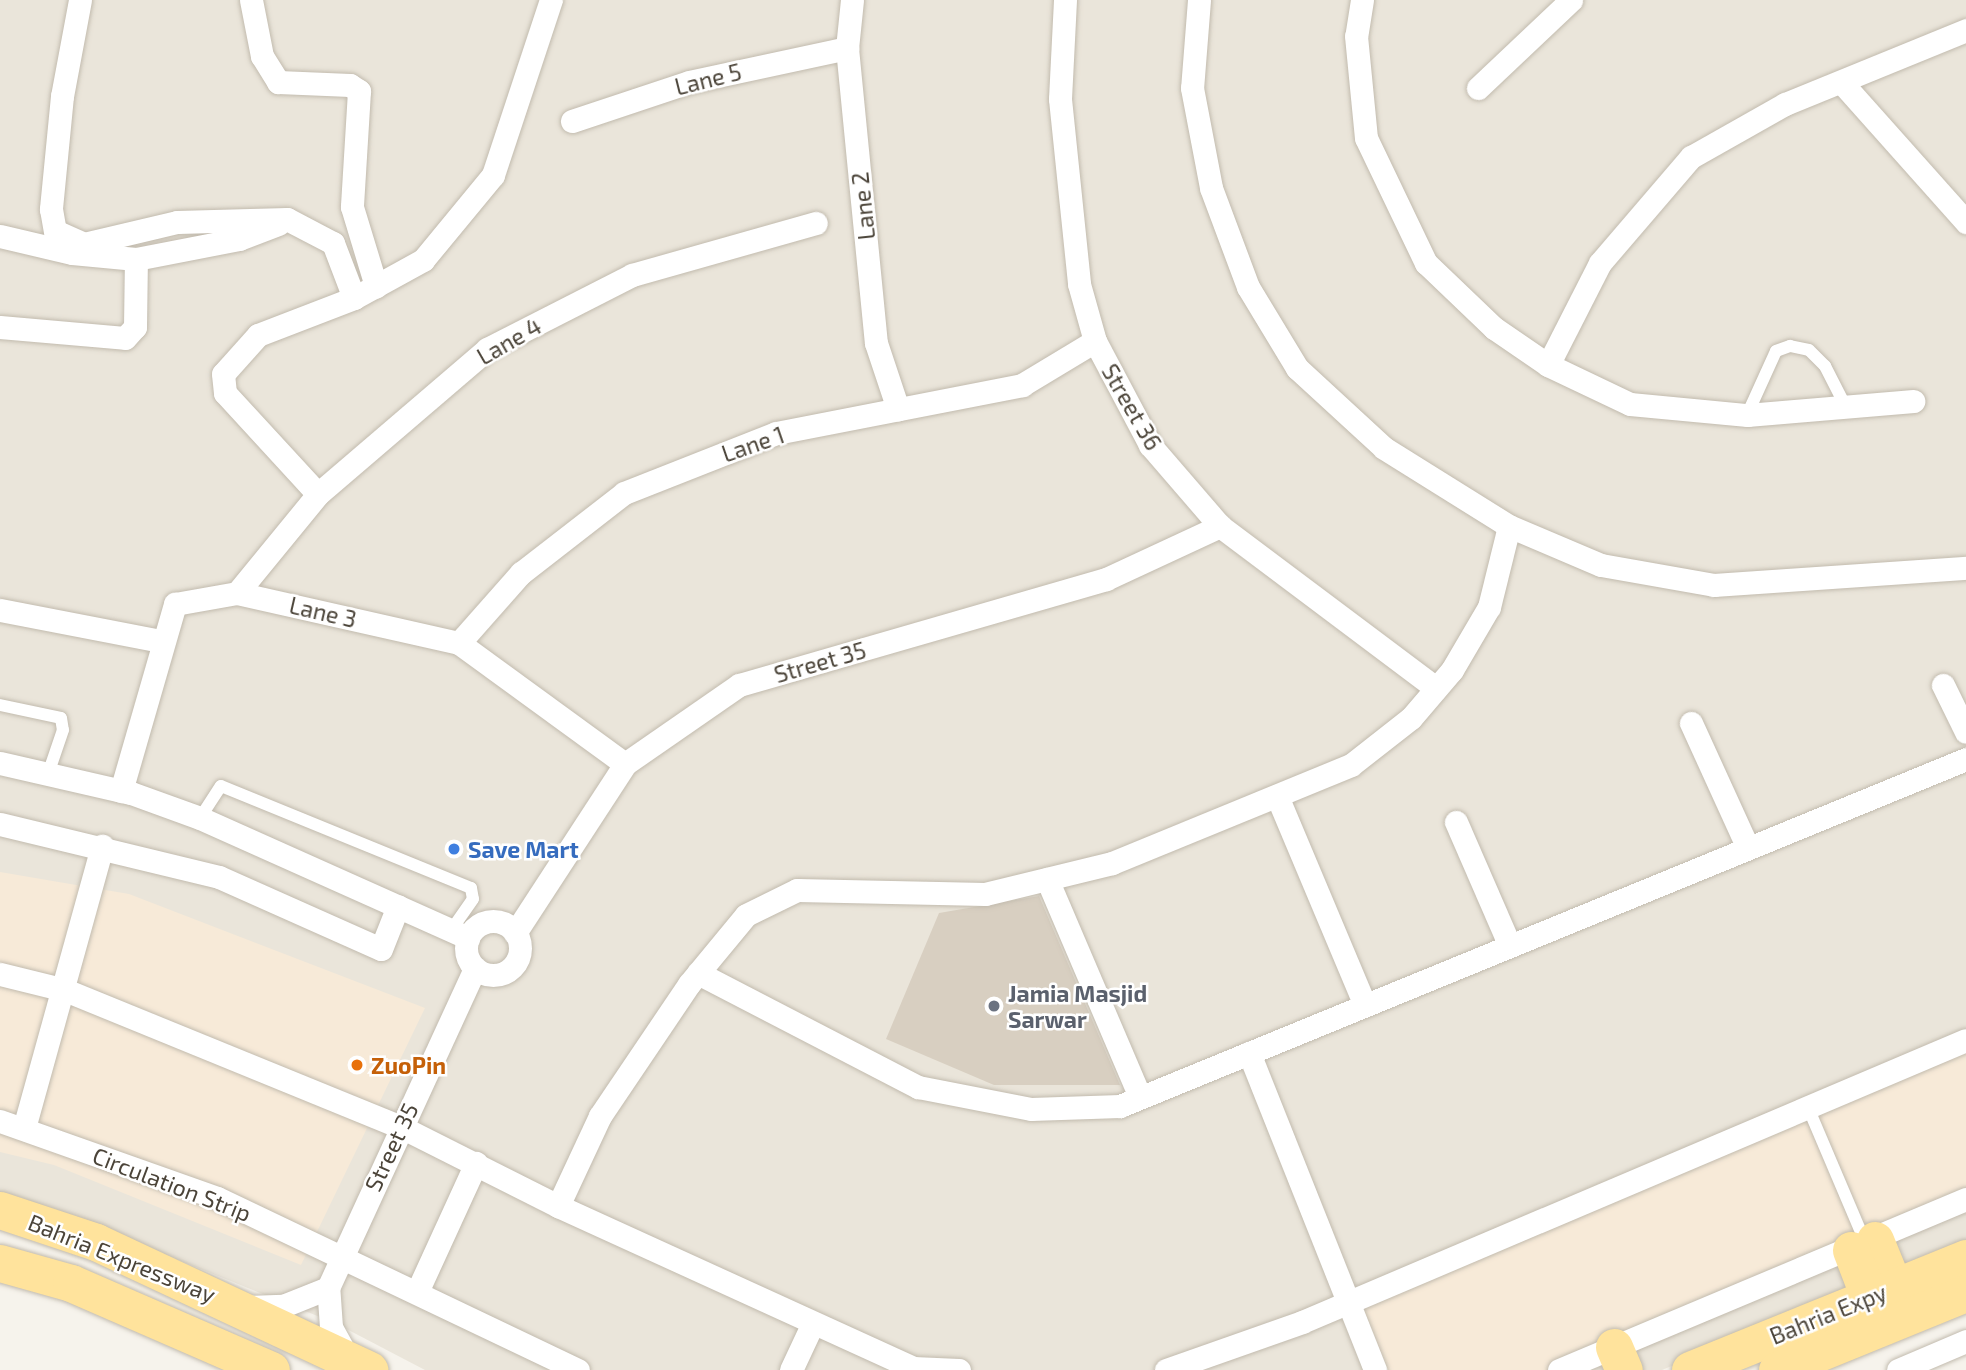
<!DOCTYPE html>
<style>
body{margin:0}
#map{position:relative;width:1966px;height:1370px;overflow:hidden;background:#f6f3ec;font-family:"Exo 2",sans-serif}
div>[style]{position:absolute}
.residential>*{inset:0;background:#eae5da}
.commercial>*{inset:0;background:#f7ead8}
.building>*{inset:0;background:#d8cfc1}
.roads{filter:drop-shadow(0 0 2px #c2bbae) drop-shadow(0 0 2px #c2bbae)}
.service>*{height:12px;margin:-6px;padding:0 6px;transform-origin:6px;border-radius:6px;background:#fff}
.minor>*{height:23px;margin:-11.5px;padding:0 11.5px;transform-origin:11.5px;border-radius:11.5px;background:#fff}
.minor>.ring{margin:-11.5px;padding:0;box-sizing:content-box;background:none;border:23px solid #fff;border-radius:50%}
.primary>*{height:37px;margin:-18.5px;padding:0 18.5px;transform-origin:18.5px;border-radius:18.5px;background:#ffe39c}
.dots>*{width:19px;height:19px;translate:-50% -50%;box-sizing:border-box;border:4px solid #fff;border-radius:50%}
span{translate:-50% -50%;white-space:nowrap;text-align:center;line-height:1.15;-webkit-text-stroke:5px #fff;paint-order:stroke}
.street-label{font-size:23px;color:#4b4439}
.shop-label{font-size:23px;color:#366cbe;font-weight:700}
.left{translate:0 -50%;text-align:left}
.worship-label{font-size:23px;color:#5b616d;font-weight:700}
.food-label{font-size:23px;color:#c56008;font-weight:700}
</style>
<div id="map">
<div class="residential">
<i style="clip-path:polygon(0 0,1966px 0,1966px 1244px,1662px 1370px,425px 1370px,335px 1323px,47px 1207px,0 1195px)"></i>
</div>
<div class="commercial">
<i style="clip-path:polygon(0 872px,129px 894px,425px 1008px,301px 1265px,54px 1165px,0 1152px)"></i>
<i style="clip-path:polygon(1966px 1039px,1966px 1199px,1558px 1370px,1382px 1370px,1360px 1297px)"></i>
</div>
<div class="building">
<i style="clip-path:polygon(1039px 896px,1120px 1085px,994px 1085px,886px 1039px,939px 913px)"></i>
</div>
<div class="roads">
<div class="service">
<i style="left:1747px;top:415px;width:70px;rotate:-65.6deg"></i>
<i style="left:1776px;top:351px;width:15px;rotate:-20deg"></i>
<i style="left:1790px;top:346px;width:19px;rotate:12deg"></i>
<i style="left:1809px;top:350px;width:23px;rotate:45deg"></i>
<i style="left:1825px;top:366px;width:44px;rotate:62.9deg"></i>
<i style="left:0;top:705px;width:62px;rotate:12deg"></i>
<i style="left:61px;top:718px;width:12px;rotate:81deg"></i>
<i style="left:63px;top:730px;width:46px;rotate:108.8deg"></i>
<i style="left:200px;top:818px;width:38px;rotate:-57deg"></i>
<i style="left:221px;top:786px;width:270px;rotate:22.2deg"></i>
<i style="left:471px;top:888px;width:11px;rotate:80deg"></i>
<i style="left:473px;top:899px;width:38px;rotate:125deg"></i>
<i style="left:1807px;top:1105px;width:151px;rotate:67deg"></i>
</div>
<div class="minor">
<i style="left:80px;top:0;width:98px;rotate:100.6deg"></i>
<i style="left:62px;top:96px;width:114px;rotate:95.6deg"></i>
<i style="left:51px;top:209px;width:22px;rotate:80deg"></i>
<i style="left:55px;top:231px;width:32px;rotate:24deg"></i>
<i style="left:84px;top:244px;width:96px;rotate:-13.3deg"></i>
<i style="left:177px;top:222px;width:110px;rotate:-1.6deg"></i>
<i style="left:287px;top:219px;width:52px;rotate:27.6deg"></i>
<i style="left:333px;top:243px;width:59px;rotate:69.1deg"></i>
<i style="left:354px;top:298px;width:103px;rotate:158.9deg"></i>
<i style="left:258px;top:335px;width:52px;rotate:131.9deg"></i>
<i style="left:223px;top:374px;width:19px;rotate:84deg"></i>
<i style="left:225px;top:393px;width:137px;rotate:47.4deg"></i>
<i style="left:251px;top:0;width:57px;rotate:78.9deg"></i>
<i style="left:262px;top:56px;width:31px;rotate:58deg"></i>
<i style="left:278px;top:82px;width:72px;rotate:2.4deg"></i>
<i style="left:350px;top:85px;width:11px;rotate:34deg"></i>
<i style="left:359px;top:91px;width:116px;rotate:93.5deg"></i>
<i style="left:352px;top:207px;width:83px;rotate:73.1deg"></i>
<i style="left:852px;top:0;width:48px;rotate:95.9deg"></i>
<i style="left:847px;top:48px;width:296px;rotate:84.4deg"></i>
<i style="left:876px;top:343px;width:70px;rotate:71.6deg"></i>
<i style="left:1065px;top:0;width:99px;rotate:92.9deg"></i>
<i style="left:1060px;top:99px;width:186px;rotate:84.1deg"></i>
<i style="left:1079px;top:284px;width:59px;rotate:74.3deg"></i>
<i style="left:1095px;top:341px;width:118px;rotate:62.1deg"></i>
<i style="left:1150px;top:445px;width:107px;rotate:49.2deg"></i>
<i style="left:1220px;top:526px;width:270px;rotate:36.9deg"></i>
<i style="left:1199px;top:0;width:88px;rotate:94.5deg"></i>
<i style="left:1192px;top:88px;width:102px;rotate:79.2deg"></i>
<i style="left:1211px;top:188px;width:106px;rotate:69.5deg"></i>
<i style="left:1248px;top:287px;width:95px;rotate:58.8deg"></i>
<i style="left:1297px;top:368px;width:118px;rotate:42.6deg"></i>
<i style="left:1384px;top:448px;width:147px;rotate:32deg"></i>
<i style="left:1509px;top:526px;width:100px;rotate:23deg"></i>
<i style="left:1601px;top:565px;width:115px;rotate:10deg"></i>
<i style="left:1714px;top:585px;width:253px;rotate:-3.9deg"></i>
<i style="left:1362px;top:0;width:36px;rotate:99deg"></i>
<i style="left:1356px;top:36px;width:102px;rotate:84.4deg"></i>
<i style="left:1366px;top:138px;width:139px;rotate:64.4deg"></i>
<i style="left:1426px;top:263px;width:94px;rotate:43.7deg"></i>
<i style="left:1494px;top:328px;width:65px;rotate:34.4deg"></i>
<i style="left:1548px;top:365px;width:91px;rotate:25.4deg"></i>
<i style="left:1630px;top:404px;width:118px;rotate:5.4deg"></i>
<i style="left:1747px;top:415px;width:167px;rotate:-4.8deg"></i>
<i style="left:1843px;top:84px;width:185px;rotate:48.3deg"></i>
<i style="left:1478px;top:88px;width:128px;rotate:-43.4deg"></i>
<i style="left:572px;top:121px;width:123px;rotate:-18.4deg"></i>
<i style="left:689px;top:82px;width:162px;rotate:-12.1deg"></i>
<i style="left:0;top:236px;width:74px;rotate:13.3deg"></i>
<i style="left:72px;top:253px;width:64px;rotate:5.4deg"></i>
<i style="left:136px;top:259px;width:105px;rotate:-11deg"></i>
<i style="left:239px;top:239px;width:42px;rotate:-21deg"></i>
<i style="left:354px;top:298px;width:79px;rotate:-28.8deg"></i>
<i style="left:423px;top:260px;width:110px;rotate:-50.5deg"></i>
<i style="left:493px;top:175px;width:184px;rotate:-71.7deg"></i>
<i style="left:0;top:327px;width:125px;rotate:5deg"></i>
<i style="left:125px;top:338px;width:15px;rotate:-48deg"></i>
<i style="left:135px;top:327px;width:68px;rotate:-89.2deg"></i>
<i style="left:1548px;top:365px;width:114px;rotate:-63deg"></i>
<i style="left:1600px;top:263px;width:140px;rotate:-49.4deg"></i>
<i style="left:1691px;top:157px;width:108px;rotate:-29.4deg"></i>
<i style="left:1785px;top:104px;width:196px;rotate:-22.2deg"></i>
<i style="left:237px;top:593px;width:128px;rotate:-50.7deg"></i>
<i style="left:318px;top:494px;width:223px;rotate:-40.6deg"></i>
<i style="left:487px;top:349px;width:163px;rotate:-27deg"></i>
<i style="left:632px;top:275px;width:191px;rotate:-15.8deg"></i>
<i style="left:0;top:610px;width:164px;rotate:10.9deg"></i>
<i style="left:459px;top:643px;width:94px;rotate:-48.5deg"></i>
<i style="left:521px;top:573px;width:130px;rotate:-37.8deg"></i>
<i style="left:624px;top:493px;width:163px;rotate:-21.5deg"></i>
<i style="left:776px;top:433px;width:251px;rotate:-11deg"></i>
<i style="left:1022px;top:385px;width:85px;rotate:-31.1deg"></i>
<i style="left:1943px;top:685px;width:52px;rotate:63.9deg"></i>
<i style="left:1691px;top:723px;width:137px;rotate:65.5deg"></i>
<i style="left:0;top:763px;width:134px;rotate:12.9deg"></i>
<i style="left:131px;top:793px;width:73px;rotate:19.9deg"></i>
<i style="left:200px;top:818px;width:294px;rotate:24.1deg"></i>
<i style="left:121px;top:791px;width:195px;rotate:-73.9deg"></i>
<i style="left:175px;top:604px;width:63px;rotate:-10.1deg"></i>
<i style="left:237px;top:593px;width:228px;rotate:12.7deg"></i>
<i style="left:459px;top:643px;width:205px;rotate:36.1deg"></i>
<i style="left:1277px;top:796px;width:227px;rotate:67.2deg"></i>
<i style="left:1456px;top:822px;width:135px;rotate:66.5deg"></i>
<i style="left:0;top:824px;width:225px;rotate:13.6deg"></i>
<i style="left:219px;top:877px;width:177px;rotate:24deg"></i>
<i style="left:381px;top:949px;width:46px;rotate:-68.4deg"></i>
<i style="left:1047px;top:879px;width:237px;rotate:66.9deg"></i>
<i class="ring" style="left:466px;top:921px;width:31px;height:31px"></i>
<i style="left:515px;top:933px;width:202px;rotate:-56.9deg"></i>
<i style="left:625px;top:764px;width:139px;rotate:-34.7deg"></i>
<i style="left:739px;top:685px;width:382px;rotate:-16.1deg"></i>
<i style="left:1106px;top:579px;width:126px;rotate:-24.9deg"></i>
<i style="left:698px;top:973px;width:248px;rotate:27.4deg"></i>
<i style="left:918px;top:1087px;width:115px;rotate:11deg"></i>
<i style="left:1031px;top:1109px;width:89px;rotate:-1.9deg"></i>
<i style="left:1120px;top:1106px;width:914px;rotate:-22.3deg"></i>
<i style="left:0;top:974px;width:67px;rotate:13.8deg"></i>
<i style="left:65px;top:990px;width:363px;rotate:22.2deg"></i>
<i style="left:401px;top:1127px;width:176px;rotate:26.7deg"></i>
<i style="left:558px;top:1206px;width:390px;rotate:24.5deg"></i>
<i style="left:913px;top:1368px;width:46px;rotate:2.5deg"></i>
<i style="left:1249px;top:1053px;width:341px;rotate:68.3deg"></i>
<i style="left:0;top:1121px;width:230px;rotate:19.5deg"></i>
<i style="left:217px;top:1198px;width:400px;rotate:25.5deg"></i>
<i style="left:24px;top:1128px;width:293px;rotate:-74.5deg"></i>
<i style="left:558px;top:1206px;width:99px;rotate:-65deg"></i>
<i style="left:600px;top:1116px;width:159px;rotate:-56deg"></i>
<i style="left:689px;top:984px;width:89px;rotate:-50.4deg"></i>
<i style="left:746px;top:915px;width:57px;rotate:-26.1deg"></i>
<i style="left:797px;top:890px;width:188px;rotate:1.2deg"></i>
<i style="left:985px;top:894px;width:131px;rotate:-13.7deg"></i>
<i style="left:1112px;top:863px;width:258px;rotate:-22.3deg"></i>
<i style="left:1351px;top:765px;width:76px;rotate:-38.1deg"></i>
<i style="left:1411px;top:718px;width:63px;rotate:-49.5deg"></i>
<i style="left:1452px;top:670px;width:73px;rotate:-59.6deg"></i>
<i style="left:1489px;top:607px;width:83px;rotate:-76.1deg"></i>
<i style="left:417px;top:1292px;width:142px;rotate:-65.4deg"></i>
<i style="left:247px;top:1307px;width:36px;rotate:-2deg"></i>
<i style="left:283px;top:1306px;width:48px;rotate:-21.8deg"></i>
<i style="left:348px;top:1358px;width:35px;rotate:-119deg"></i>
<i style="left:331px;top:1327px;width:39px;rotate:-94deg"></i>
<i style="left:328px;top:1288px;width:352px;rotate:-65.3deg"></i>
<i style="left:791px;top:1370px;width:52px;rotate:-64.9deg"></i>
<i style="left:1166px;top:1370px;width:144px;rotate:-19.4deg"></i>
<i style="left:1302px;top:1322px;width:721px;rotate:-23.01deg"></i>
<i style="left:1559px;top:1370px;width:441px;rotate:-22.8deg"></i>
<i style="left:1898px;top:1370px;width:74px;rotate:-23.1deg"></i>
</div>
<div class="primary">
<i style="left:0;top:1210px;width:101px;rotate:18.4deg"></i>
<i style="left:96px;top:1242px;width:302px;rotate:25.1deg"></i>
<i style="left:1875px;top:1240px;width:51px;rotate:68deg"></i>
<i style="left:1851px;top:1250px;width:50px;rotate:69deg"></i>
<i style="left:0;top:1263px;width:74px;rotate:15.7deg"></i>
<i style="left:71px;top:1283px;width:218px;rotate:23.5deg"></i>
<i style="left:1614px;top:1347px;width:25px;rotate:67deg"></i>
<i style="left:1690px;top:1370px;width:298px;rotate:-22.1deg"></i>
<i style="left:1777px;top:1370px;width:204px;rotate:-22.2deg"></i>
</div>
</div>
<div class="dots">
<i style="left:454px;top:849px;background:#3f7fe0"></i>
<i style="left:994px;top:1006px;background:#6b7280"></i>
<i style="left:357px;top:1065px;background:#e8710a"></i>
</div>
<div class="street-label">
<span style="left:708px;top:79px;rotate:-14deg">Lane 5</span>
<span style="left:863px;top:206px;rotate:-96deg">Lane 2</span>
<span style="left:509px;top:341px;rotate:-30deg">Lane 4</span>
<span style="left:1132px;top:407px;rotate:60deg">Street 36</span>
<span style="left:753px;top:444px;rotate:-19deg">Lane 1</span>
<span style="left:323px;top:612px;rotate:13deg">Lane 3</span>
<span style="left:820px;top:662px;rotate:-16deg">Street 35</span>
<span style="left:391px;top:1147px;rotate:-65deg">Street 35</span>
<span style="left:172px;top:1184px;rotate:21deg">Circulation Strip</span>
<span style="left:122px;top:1258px;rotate:22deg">Bahria Expressway</span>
<span style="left:1828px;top:1314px;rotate:-22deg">Bahria Expy</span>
</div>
<div class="shop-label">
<span class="left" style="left:468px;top:849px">Save Mart</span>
</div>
<div class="worship-label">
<span class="left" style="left:1008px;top:1006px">Jamia Masjid<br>Sarwar</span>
</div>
<div class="food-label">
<span class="left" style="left:371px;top:1065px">ZuoPin</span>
</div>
</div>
